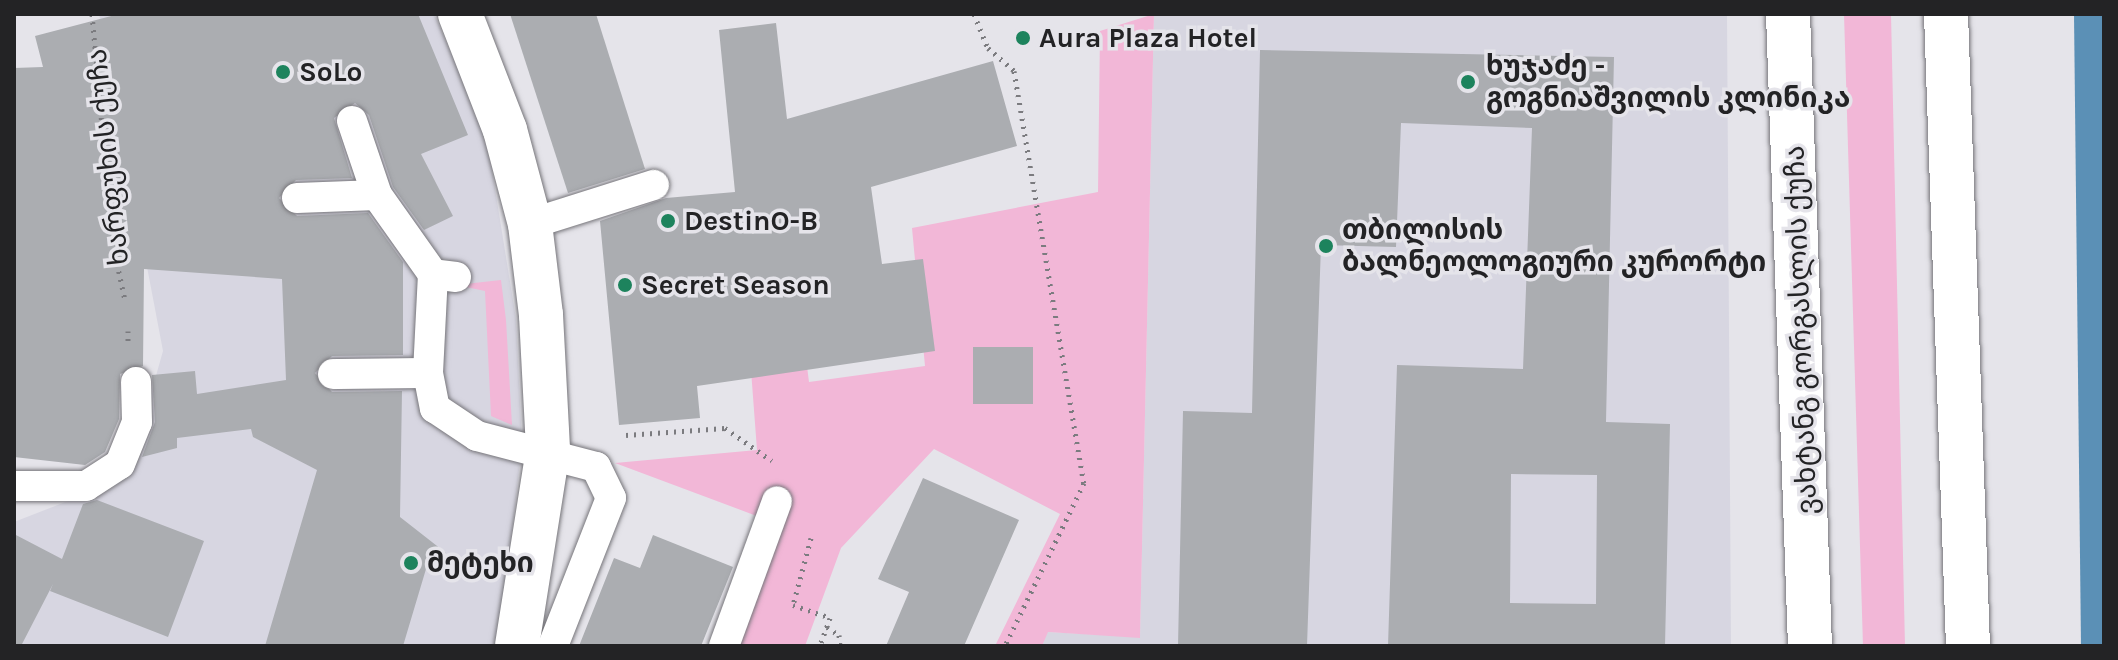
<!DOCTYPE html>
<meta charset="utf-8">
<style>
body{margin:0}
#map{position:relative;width:2118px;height:660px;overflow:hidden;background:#e5e4ea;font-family:Karla,"Noto Sans Georgian",sans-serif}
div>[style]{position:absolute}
.built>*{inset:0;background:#d7d6e1}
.green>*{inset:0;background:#f2b7d7}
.water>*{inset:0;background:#5b90b6}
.building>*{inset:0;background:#abadb1}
.path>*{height:5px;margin-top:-2.5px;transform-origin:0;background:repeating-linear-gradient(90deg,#7b7b7f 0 2px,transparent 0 8px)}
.roads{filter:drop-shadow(0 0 2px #76757a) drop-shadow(0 0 2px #76757a)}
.lane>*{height:30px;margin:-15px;padding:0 15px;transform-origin:15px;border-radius:15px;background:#fff}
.street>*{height:44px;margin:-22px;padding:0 22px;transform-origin:22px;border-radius:22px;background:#fff}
.highway>*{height:44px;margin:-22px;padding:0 22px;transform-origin:22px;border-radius:22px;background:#fff}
.dots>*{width:22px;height:22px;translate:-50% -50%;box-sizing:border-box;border:4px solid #e5e4ea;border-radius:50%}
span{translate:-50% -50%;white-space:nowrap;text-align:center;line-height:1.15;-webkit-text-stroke:7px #e5e4ea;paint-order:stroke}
.poi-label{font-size:28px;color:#232325;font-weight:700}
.left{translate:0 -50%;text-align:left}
.street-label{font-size:28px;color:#232325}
.frame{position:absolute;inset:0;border:16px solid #232325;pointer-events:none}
</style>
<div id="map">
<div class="built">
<i style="clip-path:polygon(99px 14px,434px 14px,486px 133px,516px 319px,522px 444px,499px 646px,14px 646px,14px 522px,127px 478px,163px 351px)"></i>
<i style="clip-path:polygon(1154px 14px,1727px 14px,1731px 646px,1042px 646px,1047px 632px,1140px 637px)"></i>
</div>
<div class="green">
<i style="clip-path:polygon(1154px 14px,1140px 638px,1048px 632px,1042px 646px,995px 646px,1060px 514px,934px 449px,841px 548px,805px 646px,737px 646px,781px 525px,615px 463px,757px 450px,744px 277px,795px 272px,809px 382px,925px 366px,912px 228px,1098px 192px,1100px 31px)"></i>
<i style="clip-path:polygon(1844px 14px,1891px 14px,1905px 646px,1863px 646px)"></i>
<i style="clip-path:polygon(501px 280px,506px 320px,512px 425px,491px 416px,485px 291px,456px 285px)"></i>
</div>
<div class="water">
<i style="clip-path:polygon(2074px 14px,2104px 14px,2104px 646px,2081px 646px)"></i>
</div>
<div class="building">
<i style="clip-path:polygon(119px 14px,418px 14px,468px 135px,421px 154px,453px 216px,424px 230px,393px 187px,369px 115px,355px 103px,334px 118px,352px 178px,296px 180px,279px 198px,297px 216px,368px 213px,403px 262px,403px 355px,332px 356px,315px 373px,332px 392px,402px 391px,400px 517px,446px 553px,426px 569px,403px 646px,265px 646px,317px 470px,253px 437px,251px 429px,177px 438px,177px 448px,142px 457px,155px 422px,152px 375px,195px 371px,197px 394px,286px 380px,282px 279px,144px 269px,143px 366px,120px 374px,119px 419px,105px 452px,85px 465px,14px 457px,14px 68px,43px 67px,35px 36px)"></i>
<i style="clip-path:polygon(510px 14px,596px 14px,645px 169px,568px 193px)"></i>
<i style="clip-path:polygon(776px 23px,787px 119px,993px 61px,1017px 146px,871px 187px,882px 264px,923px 259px,935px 351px,697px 386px,700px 418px,619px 425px,600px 221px,666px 198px,735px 192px,719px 30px)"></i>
<i style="clip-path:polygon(evenodd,1260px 50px,1614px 57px,1606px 422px,1670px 424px,1665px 646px,1388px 646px,1397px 365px,1523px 369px,1532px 128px,1401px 123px,1396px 247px,1321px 245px,1307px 646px,1178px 646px,1183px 411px,1252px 413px,1260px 50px,1511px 474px,1597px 475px,1596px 604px,1510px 603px,1511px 474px)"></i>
<i style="clip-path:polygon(973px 347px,1033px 347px,1033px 404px,973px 404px)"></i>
<i style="clip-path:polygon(923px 478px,1019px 520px,964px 646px,886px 646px,909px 592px,878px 579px)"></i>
<i style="clip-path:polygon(97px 500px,204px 541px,168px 637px,50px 591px,53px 584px,21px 646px,14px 646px,14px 534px,62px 559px,83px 504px)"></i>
<i style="clip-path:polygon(653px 535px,733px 567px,701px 646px,579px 646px,614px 558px,640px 568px)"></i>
</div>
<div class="path">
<i style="left:92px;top:14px;width:227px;rotate:84.9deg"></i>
<i style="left:112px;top:240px;width:61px;rotate:77.8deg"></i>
<i style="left:974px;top:14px;width:37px;rotate:68deg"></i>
<i style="left:988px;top:48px;width:35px;rotate:41deg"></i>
<i style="left:1014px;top:71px;width:418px;rotate:80.4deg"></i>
<i style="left:1084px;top:483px;width:181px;rotate:115.9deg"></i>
<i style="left:128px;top:331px;width:11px;rotate:90deg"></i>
<i style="left:626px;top:435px;width:99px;rotate:-4deg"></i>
<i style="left:725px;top:428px;width:57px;rotate:35.1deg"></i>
<i style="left:811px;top:538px;width:69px;rotate:105deg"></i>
<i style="left:793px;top:605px;width:39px;rotate:19deg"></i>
<i style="left:830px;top:618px;width:30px;rotate:110deg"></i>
<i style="left:827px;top:627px;width:14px;rotate:34deg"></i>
<i style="left:839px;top:635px;width:11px;rotate:85deg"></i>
</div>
<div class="roads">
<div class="lane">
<i style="left:352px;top:121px;width:78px;rotate:71.3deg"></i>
<i style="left:377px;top:195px;width:97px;rotate:54.7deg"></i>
<i style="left:297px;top:198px;width:80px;rotate:-2.1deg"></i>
<i style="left:530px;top:224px;width:130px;rotate:-17.5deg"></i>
<i style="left:456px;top:277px;width:23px;rotate:-173deg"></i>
<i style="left:433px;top:274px;width:99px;rotate:92.9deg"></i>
<i style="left:428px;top:373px;width:36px;rotate:79deg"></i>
<i style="left:435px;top:408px;width:50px;rotate:33.7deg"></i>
<i style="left:477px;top:436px;width:123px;rotate:14.6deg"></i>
<i style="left:596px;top:467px;width:34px;rotate:64deg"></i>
<i style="left:611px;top:498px;width:159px;rotate:111.4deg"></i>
<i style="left:333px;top:374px;width:95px;rotate:-0.6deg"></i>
<i style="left:14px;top:486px;width:72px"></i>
<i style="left:86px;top:486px;width:40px;rotate:-32.9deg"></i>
<i style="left:120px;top:464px;width:45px;rotate:-68deg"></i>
<i style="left:137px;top:422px;width:40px;rotate:-91.4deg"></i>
<i style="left:724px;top:646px;width:154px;rotate:-69.9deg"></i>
</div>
<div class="street">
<i style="left:460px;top:14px;width:124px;rotate:68.8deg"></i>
<i style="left:505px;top:130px;width:97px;rotate:75.1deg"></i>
<i style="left:530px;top:224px;width:92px;rotate:83.1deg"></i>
<i style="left:541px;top:315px;width:135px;rotate:87deg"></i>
<i style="left:548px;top:450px;width:198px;rotate:99deg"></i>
</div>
<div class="highway">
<i style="left:1788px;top:14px;width:632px;rotate:88.01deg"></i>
<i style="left:1946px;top:14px;width:632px;rotate:88.01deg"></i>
</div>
</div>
<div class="dots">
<i style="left:1023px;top:38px;background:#1d835d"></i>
<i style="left:283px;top:72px;background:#1d835d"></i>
<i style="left:1468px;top:82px;background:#1d835d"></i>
<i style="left:668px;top:221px;background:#1d835d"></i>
<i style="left:1326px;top:246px;background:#1d835d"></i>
<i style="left:625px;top:285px;background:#1d835d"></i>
<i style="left:411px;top:563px;background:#1d835d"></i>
</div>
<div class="poi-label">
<span class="left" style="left:1039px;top:38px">Aura Plaza Hotel</span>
<span class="left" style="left:1486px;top:82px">ხუჯაძე -<br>გოგნიაშვილის კლინიკა</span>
<span class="left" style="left:299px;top:72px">SoLo</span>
<span class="left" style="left:684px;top:221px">DestinO-B</span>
<span class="left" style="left:1342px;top:246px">თბილისის<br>ბალნეოლოგიური კურორტი</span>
<span class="left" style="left:641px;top:285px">Secret Season</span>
<span class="left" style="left:427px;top:563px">მეტეხი</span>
</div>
<div class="street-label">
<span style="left:108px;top:157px;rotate:-96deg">ხარფუხის ქუჩა</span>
<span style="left:1801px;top:330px;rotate:-92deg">ვახტანგ გორგასლის ქუჩა</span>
</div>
<div class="frame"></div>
</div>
